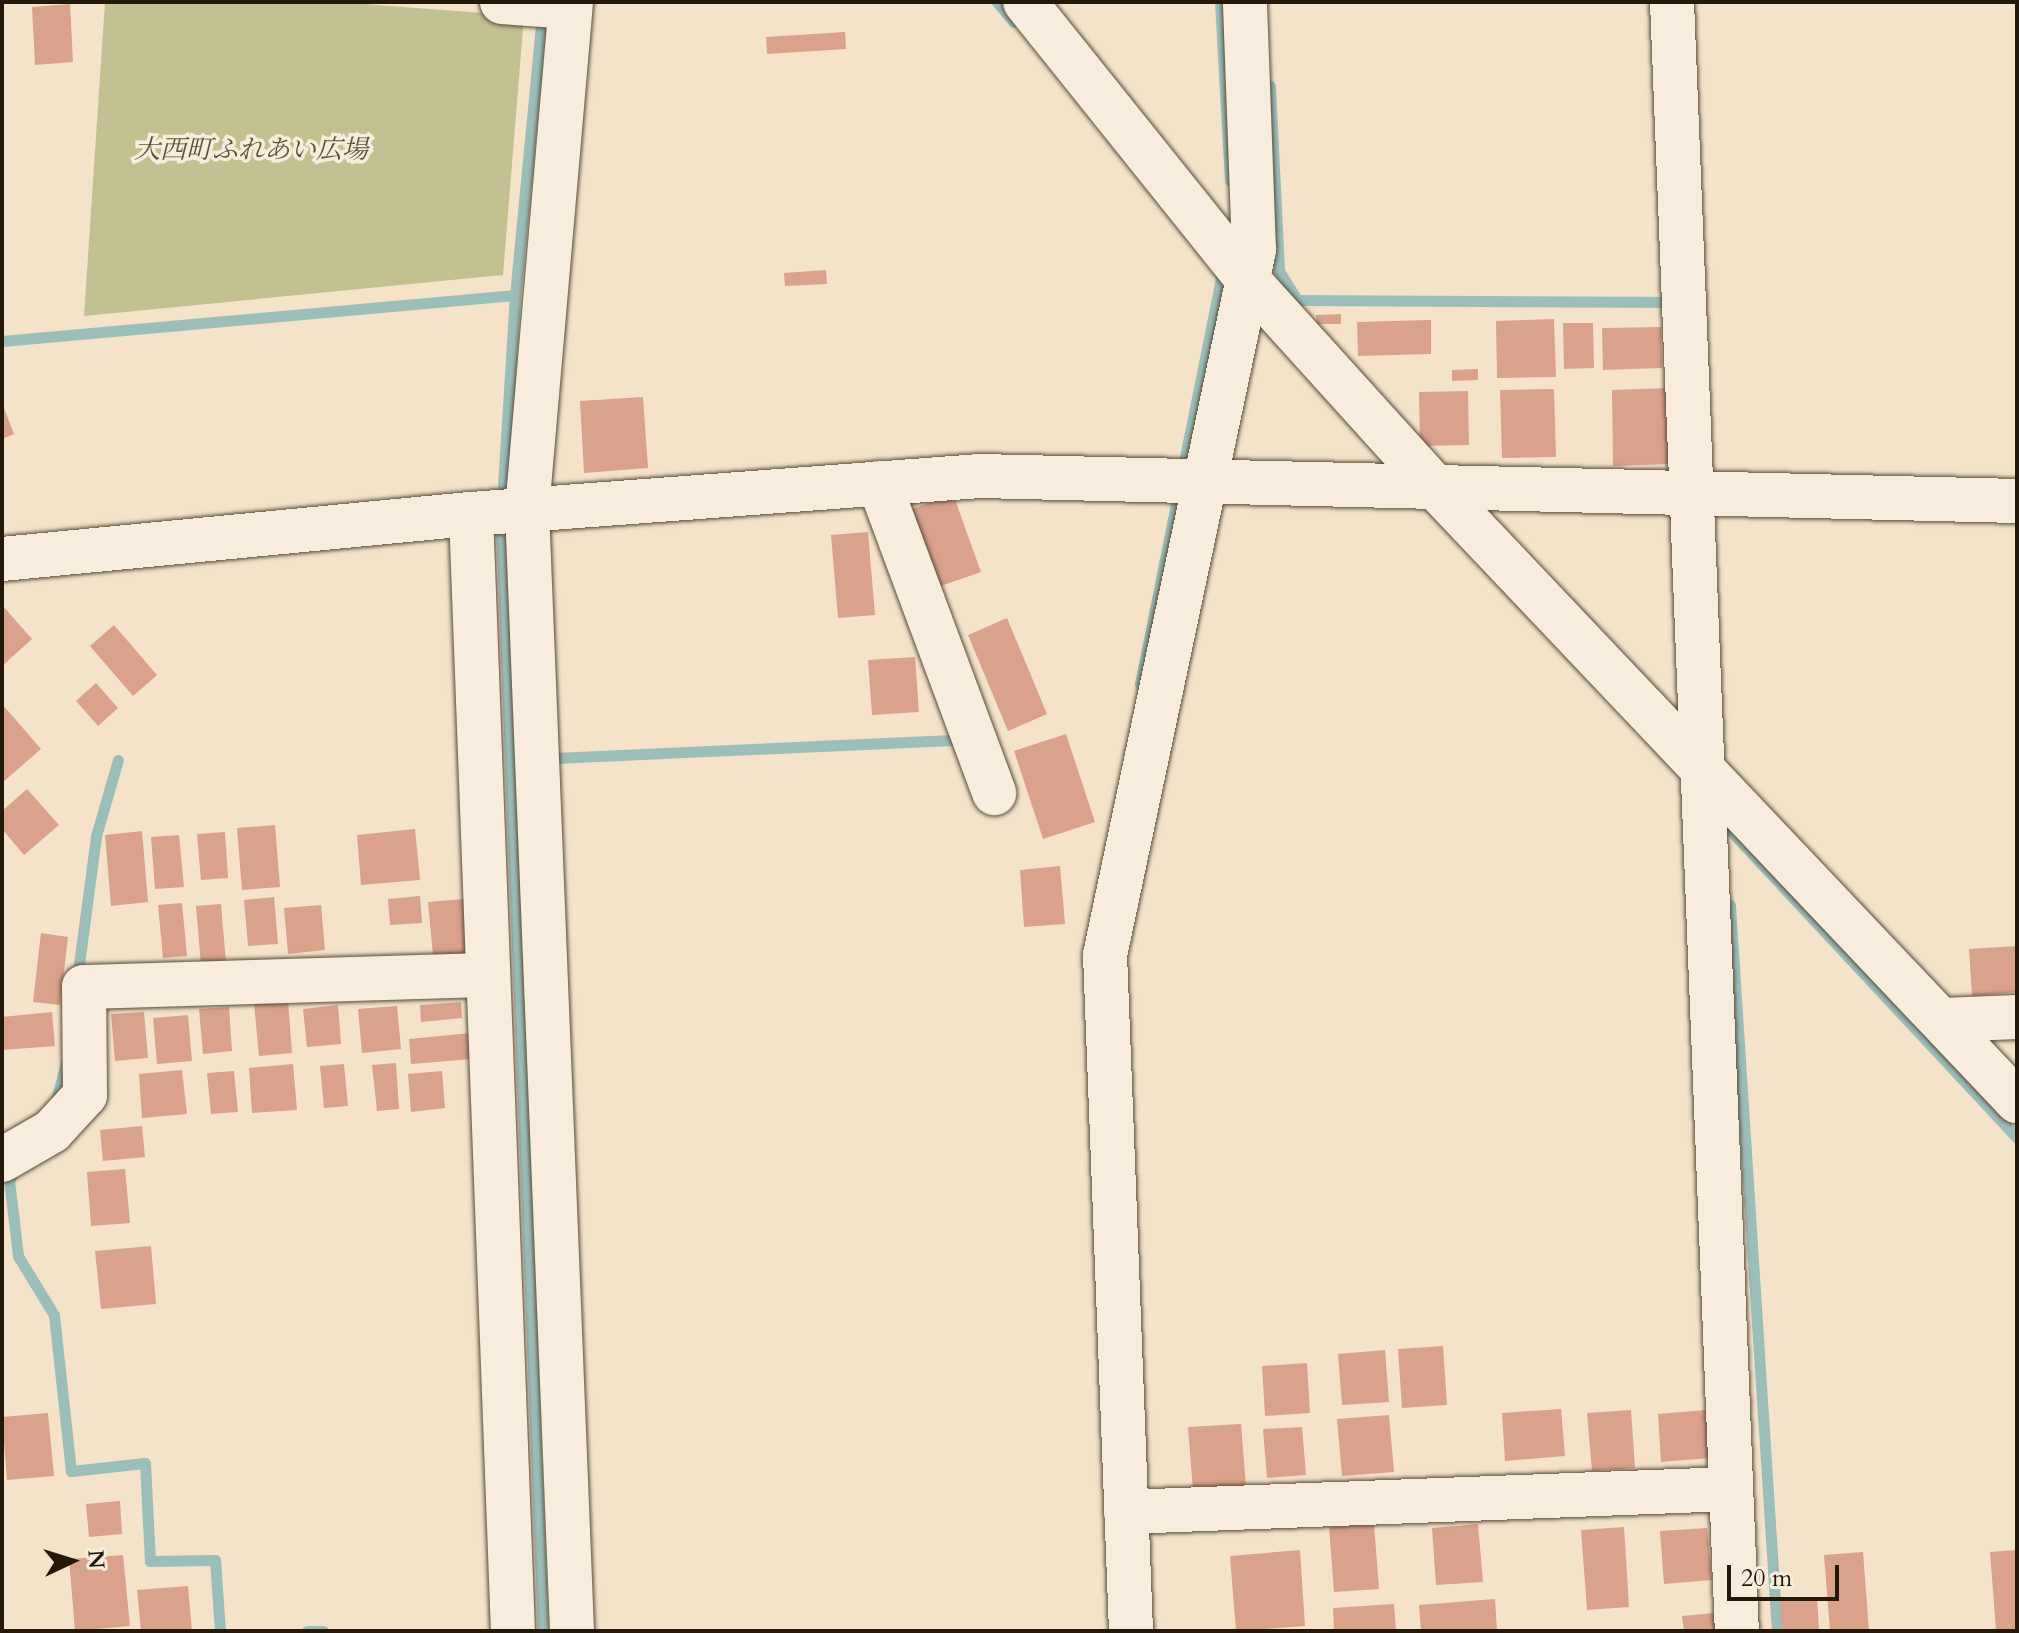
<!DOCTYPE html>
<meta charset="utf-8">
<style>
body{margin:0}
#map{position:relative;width:2019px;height:1633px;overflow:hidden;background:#f4e3c9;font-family:Cardo,"Noto Serif JP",serif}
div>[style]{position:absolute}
.green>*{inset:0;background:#c3c191}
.stream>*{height:11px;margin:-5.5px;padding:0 5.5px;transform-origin:5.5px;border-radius:5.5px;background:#9cbeb9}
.building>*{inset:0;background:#daa18b}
.roads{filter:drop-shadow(0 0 2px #584b39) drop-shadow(0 0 2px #584b39)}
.minor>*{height:44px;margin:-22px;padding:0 22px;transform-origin:22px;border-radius:22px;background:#f8eddc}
span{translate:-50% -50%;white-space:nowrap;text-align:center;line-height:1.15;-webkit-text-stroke:7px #f8eddc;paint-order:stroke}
.park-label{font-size:26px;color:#5c5339;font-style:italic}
.frame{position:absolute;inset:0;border:4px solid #241809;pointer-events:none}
.north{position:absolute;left:32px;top:1521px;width:80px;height:80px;-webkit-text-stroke:6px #f8eddc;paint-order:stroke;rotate:86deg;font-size:22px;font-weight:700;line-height:32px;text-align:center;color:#241809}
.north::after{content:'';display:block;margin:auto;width:28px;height:36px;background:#241809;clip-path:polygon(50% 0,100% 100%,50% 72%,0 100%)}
.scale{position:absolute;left:1727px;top:1565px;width:112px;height:36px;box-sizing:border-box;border:4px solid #241809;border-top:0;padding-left:10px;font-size:24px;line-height:28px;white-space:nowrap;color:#241809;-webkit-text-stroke:6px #f8eddc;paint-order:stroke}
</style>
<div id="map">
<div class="green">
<i style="clip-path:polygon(105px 2px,337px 2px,524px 16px,503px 275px,84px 316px)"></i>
</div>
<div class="stream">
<i style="left:997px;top:2px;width:26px;rotate:50deg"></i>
<i style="left:1220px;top:2px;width:179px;rotate:86.8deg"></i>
<i style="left:1270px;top:86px;width:185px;rotate:87.2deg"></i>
<i style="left:1279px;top:271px;width:34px;rotate:58deg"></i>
<i style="left:1297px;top:300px;width:380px;rotate:0.3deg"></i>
<i style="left:515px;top:295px;width:281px;rotate:-84.5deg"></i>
<i style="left:2px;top:341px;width:515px;rotate:-5.12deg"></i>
<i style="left:515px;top:295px;width:208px;rotate:93.6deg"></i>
<i style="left:1182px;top:472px;width:207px;rotate:-78.6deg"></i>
<i style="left:501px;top:520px;width:1112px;rotate:87.84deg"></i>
<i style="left:1140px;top:684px;width:199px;rotate:-78.7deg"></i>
<i style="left:555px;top:758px;width:403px;rotate:-2.6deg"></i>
<i style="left:1728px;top:828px;width:424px;rotate:47deg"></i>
<i style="left:1730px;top:905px;width:728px;rotate:86.3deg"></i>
<i style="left:77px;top:979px;width:144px;rotate:-82.4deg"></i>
<i style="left:96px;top:836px;width:79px;rotate:-73.9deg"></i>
<i style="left:55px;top:1104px;width:42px;rotate:-75deg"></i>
<i style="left:17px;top:1167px;width:15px;rotate:122deg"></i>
<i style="left:9px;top:1180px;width:77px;rotate:83.2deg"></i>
<i style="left:18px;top:1256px;width:69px;rotate:58.6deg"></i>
<i style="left:54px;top:1315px;width:157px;rotate:83.8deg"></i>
<i style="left:71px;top:1471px;width:74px;rotate:-6.2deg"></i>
<i style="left:145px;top:1463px;width:98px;rotate:87.1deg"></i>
<i style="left:150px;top:1561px;width:65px;rotate:-0.9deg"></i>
<i style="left:215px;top:1560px;width:71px;rotate:86deg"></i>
<i style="left:307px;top:1631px;width:16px"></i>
</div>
<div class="building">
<i style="clip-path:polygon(70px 4px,73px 62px,35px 65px,32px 7px)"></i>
<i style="clip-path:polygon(845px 32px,846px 49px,767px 54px,766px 37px)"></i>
<i style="clip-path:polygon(826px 270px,827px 284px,785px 286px,784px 273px)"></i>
<i style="clip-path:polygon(1341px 314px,1341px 324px,1317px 324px,1316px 315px)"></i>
<i style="clip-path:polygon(1554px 319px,1556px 377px,1497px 378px,1496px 321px)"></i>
<i style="clip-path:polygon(1431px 320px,1431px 354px,1358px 356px,1357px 322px)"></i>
<i style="clip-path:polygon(1563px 323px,1593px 323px,1594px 368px,1564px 369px)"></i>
<i style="clip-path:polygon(1661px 327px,1662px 368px,1603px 370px,1602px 328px)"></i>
<i style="clip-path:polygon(1478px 369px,1478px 380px,1452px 381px,1452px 370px)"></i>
<i style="clip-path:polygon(1669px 388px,1671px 464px,1613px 466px,1612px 390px)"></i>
<i style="clip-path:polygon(1554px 389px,1556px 457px,1502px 458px,1500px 390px)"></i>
<i style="clip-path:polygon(1468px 391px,1469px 445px,1420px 446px,1419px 392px)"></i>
<i style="clip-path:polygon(643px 397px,648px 468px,584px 473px,580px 401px)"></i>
<i style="clip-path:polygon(2px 403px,14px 434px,2px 439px)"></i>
<i style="clip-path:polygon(953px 494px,981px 572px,935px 588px,907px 511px)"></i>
<i style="clip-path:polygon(868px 532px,875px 615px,838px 618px,831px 535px)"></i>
<i style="clip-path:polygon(2px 605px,32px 639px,2px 666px)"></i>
<i style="clip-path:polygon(1007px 618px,1047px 714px,1008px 731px,968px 635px)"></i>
<i style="clip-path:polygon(114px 625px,157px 675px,133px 696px,90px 646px)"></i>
<i style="clip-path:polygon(915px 657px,919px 712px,872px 715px,868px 660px)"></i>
<i style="clip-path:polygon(96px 683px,118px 708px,98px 726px,76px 701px)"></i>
<i style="clip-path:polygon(2px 704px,41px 749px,2px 783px)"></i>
<i style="clip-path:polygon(1066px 734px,1095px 822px,1043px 839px,1014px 751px)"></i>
<i style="clip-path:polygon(27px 789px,59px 825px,24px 855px,2px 829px,2px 811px)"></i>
<i style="clip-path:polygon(275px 825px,280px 887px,242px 890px,237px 828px)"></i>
<i style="clip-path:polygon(415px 829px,420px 880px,361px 885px,357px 835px)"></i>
<i style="clip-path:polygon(142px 831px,148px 902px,111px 906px,105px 835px)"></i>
<i style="clip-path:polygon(225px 832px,228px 878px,201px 880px,197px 834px)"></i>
<i style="clip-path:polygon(179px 835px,184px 887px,155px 889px,151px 837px)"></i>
<i style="clip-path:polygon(1060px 866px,1065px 924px,1024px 927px,1020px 870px)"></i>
<i style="clip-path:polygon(420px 896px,422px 923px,390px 925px,388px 899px)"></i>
<i style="clip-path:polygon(274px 897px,278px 944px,248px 946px,244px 900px)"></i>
<i style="clip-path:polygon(465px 899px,470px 953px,433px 956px,428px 902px)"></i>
<i style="clip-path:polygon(182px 903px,187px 956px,163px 958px,158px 905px)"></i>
<i style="clip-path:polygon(221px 904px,226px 963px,201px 966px,196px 906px)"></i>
<i style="clip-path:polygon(321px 905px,325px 950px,288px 954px,284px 908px)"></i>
<i style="clip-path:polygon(41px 933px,68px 937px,60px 1005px,33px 1002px)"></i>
<i style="clip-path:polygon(2017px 946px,2017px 992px,1972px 996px,1969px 949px)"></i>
<i style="clip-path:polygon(288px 1001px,292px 1053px,259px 1056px,254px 1003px)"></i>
<i style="clip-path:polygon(461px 1002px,462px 1018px,421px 1022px,420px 1005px)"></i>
<i style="clip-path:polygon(338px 1005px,341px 1044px,307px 1047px,303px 1009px)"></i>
<i style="clip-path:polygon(397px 1006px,401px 1049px,362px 1053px,358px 1009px)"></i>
<i style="clip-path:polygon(229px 1007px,232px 1051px,203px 1054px,199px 1009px)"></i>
<i style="clip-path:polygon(52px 1012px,55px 1046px,2px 1050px,2px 1017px)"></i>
<i style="clip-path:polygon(144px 1012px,148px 1058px,115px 1061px,111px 1014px)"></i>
<i style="clip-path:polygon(188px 1015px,192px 1061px,157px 1064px,153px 1018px)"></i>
<i style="clip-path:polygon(471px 1033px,473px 1059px,411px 1064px,409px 1039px)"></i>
<i style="clip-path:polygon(396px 1063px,399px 1109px,377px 1111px,372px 1065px)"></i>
<i style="clip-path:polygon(293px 1064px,297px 1110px,252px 1113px,249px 1068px)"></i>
<i style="clip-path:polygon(344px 1064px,348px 1106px,324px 1108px,320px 1066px)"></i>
<i style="clip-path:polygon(182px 1070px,187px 1114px,142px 1118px,139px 1074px)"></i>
<i style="clip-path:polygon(234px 1071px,238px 1112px,211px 1114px,207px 1073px)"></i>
<i style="clip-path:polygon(442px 1071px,445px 1108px,411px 1112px,408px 1074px)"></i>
<i style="clip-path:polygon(142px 1126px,145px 1157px,103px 1161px,100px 1130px)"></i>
<i style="clip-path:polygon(125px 1169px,130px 1223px,91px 1226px,87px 1172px)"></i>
<i style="clip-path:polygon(151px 1246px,156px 1304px,101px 1309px,95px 1251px)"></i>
<i style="clip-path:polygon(1443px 1346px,1447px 1405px,1402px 1408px,1398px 1349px)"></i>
<i style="clip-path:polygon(1385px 1350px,1389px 1402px,1342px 1405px,1338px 1354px)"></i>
<i style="clip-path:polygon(1307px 1363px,1310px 1413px,1265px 1416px,1262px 1366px)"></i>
<i style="clip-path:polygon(1561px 1409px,1565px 1456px,1505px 1461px,1502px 1413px)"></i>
<i style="clip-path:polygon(1631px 1410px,1635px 1468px,1592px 1471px,1587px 1413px)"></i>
<i style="clip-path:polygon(1706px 1410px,1710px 1458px,1661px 1462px,1658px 1414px)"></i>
<i style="clip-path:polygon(48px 1413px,54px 1476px,7px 1480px,2px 1417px)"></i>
<i style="clip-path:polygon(1389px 1415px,1394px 1472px,1342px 1476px,1337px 1419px)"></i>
<i style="clip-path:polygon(1241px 1424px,1246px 1486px,1193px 1490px,1188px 1427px)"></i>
<i style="clip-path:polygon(1302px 1427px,1306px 1475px,1267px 1478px,1263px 1429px)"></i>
<i style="clip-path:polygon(120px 1501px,122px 1534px,89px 1537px,86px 1504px)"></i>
<i style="clip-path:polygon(1374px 1524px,1379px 1589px,1334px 1592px,1329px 1527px)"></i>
<i style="clip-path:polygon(1478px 1524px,1483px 1582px,1436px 1585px,1432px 1528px)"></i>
<i style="clip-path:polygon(1624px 1527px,1629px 1607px,1587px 1610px,1581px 1530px)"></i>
<i style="clip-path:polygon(1707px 1528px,1712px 1580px,1664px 1584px,1660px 1531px)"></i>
<i style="clip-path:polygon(1300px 1550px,1305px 1626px,1236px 1631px,1230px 1556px)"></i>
<i style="clip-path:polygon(2017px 1550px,2017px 1631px,1996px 1631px,1990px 1552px)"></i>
<i style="clip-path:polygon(1863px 1552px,1869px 1631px,1830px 1631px,1824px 1555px)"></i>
<i style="clip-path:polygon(123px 1555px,130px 1626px,75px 1631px,69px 1559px)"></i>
<i style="clip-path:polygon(188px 1586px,192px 1631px,141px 1631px,137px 1590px)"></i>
<i style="clip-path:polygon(1817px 1598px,1819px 1631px,1782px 1631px,1780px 1601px)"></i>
<i style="clip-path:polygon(1495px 1599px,1497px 1631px,1421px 1631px,1419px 1605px)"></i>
<i style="clip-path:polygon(1394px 1604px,1396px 1631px,1334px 1631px,1333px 1608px)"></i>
<i style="clip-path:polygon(1715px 1613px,1716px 1631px,1684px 1631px,1682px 1616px)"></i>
</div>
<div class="roads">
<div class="minor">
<i style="left:502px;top:2px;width:68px;rotate:4.2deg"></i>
<i style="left:571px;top:2px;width:510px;rotate:94.95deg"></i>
<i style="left:527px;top:510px;width:1122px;rotate:87.7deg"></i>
<i style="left:1025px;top:2px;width:356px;rotate:51.3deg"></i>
<i style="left:1248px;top:280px;width:280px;rotate:47.9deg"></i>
<i style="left:1436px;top:488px;width:845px;rotate:46.54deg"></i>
<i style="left:1672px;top:2px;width:1630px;rotate:87.72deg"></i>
<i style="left:879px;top:483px;width:331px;rotate:69.6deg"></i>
<i style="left:471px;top:514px;width:1118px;rotate:87.85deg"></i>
<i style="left:2px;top:559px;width:471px;rotate:-5.5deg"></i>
<i style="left:471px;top:514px;width:510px;rotate:-4.27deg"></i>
<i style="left:980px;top:476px;width:1037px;rotate:1.38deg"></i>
<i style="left:1943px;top:1020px;width:74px;rotate:-2.3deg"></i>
<i style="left:2px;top:1160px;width:58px;rotate:-30.1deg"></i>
<i style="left:52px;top:1131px;width:49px;rotate:-47.5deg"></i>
<i style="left:85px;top:1095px;width:108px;rotate:-90.5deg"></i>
<i style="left:84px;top:987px;width:404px;rotate:-1.7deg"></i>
<i style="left:1126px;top:1512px;width:605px;rotate:-2.18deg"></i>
<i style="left:1131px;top:1631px;width:676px;rotate:-92.2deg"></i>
<i style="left:1105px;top:955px;width:721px;rotate:-78.07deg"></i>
<i style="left:1254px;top:250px;width:248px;rotate:-92.1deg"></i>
</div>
</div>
<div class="park-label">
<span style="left:251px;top:150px">大西町ふれあい広場</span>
</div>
<div class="frame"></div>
<div class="north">N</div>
<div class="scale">20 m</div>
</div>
